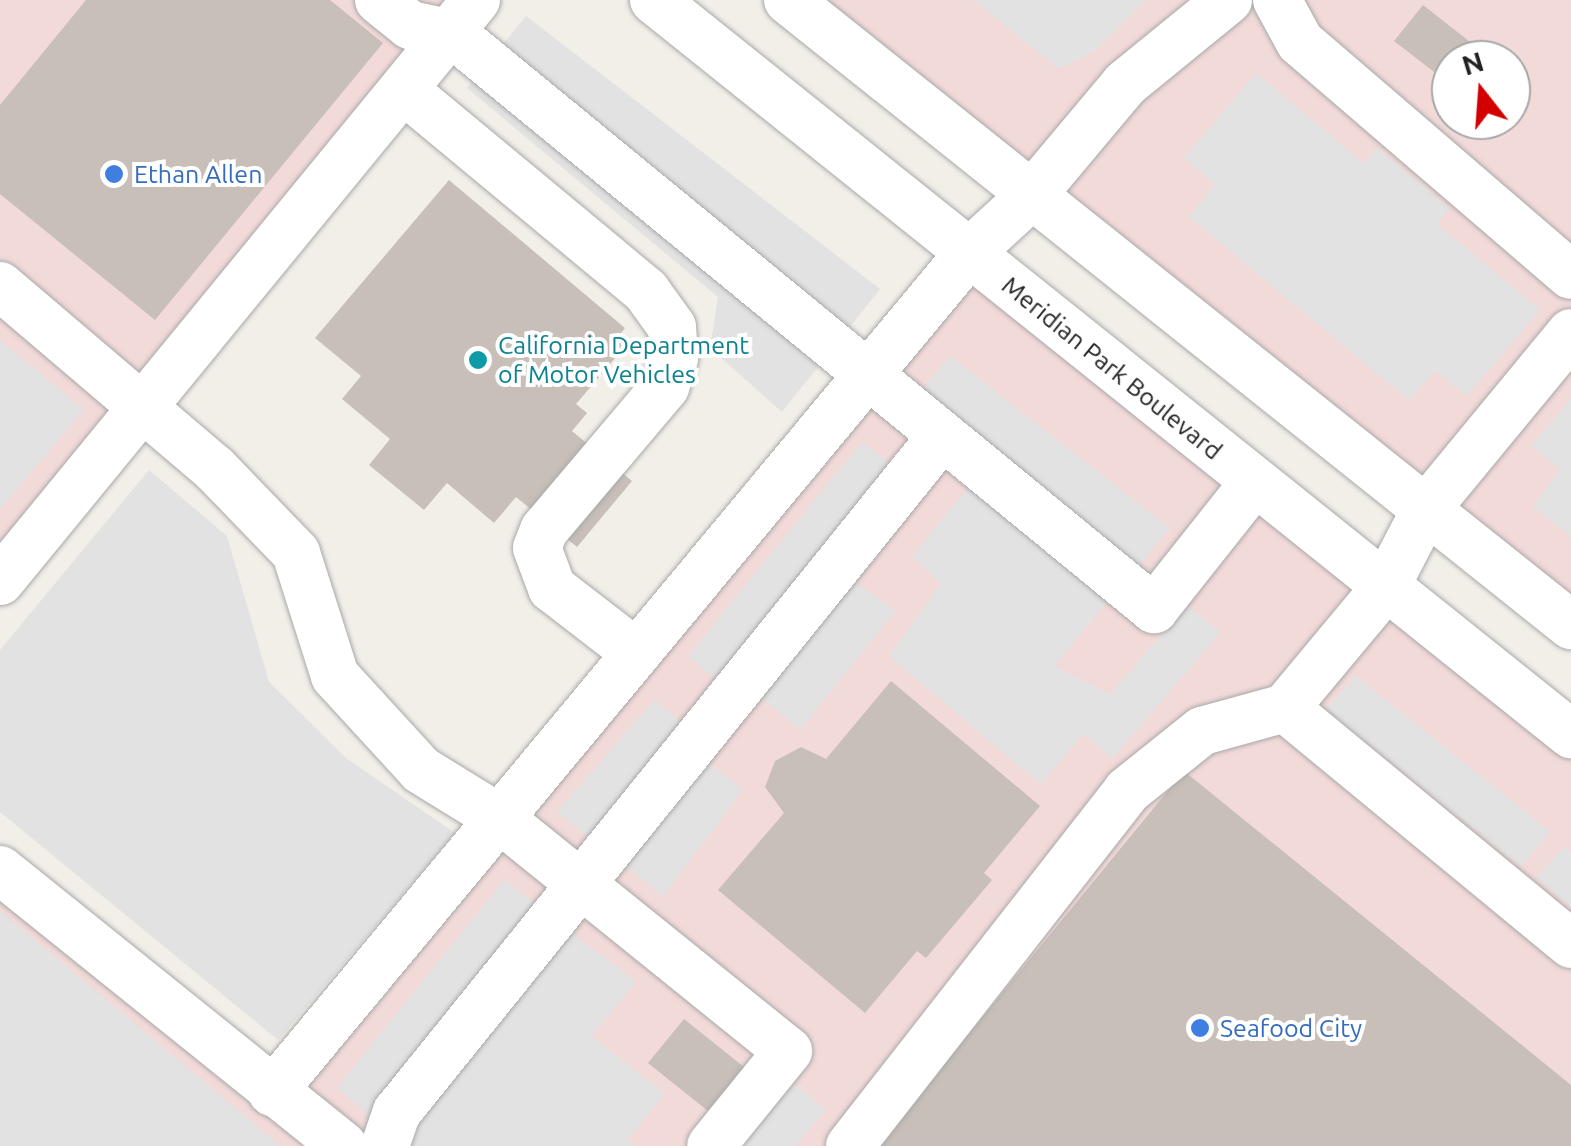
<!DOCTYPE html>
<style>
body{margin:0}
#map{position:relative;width:1571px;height:1146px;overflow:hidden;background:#f2efe9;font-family:Ubuntu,sans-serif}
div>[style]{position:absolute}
.commercial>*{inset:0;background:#f2dad9}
.parking>*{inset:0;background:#e2e2e2}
.building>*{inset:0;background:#c7bfb8}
.roads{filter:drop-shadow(0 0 2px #a9a9a9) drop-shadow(0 0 2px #a9a9a9)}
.minor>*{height:48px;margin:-24px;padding:0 24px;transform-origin:24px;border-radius:24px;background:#fff}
.dots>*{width:28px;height:28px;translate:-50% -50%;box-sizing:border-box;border:5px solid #fff;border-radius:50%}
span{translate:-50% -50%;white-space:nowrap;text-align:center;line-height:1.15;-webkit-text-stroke:8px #fff;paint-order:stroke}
.shop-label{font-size:25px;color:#366cbe}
.left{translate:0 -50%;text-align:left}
.culture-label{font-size:25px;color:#0d838f}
.street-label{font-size:25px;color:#222}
.north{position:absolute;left:1431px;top:40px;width:100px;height:100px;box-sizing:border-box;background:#fff;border:2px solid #a7a7a7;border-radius:50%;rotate:343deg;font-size:28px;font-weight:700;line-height:40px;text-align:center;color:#222}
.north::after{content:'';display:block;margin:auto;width:35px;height:45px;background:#d40000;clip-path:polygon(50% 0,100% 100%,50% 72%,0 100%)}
</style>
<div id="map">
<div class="commercial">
<i style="clip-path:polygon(0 0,476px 0,0 581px)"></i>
<i style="clip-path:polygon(evenodd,788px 0,1571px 0,1571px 625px,788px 0,1451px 60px,1511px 60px,1511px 120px,1451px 120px,1451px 60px)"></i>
<i style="clip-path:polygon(969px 253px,1571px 734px,1571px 1146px,0 1146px,0 870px,271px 1091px)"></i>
</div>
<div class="parking">
<i style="clip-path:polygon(973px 0,1146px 0,1096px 50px,1059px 69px)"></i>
<i style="clip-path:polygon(526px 16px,880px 289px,782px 412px,710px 348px,718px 297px,467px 88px)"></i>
<i style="clip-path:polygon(1256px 73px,1364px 163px,1377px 148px,1449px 208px,1437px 224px,1540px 310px,1467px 396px,1435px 371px,1409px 401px,1189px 217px,1215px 184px,1184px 158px)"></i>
<i style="clip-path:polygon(0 340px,84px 410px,0 509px)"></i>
<i style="clip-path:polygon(950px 356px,1170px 528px,1054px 666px,1110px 694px,1187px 606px,1221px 632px,1112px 759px,1083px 734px,1041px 785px,889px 656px,941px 584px,912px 556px,997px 453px,920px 392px)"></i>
<i style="clip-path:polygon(1571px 399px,1571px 537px,1533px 507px,1560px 470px,1531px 446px)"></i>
<i style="clip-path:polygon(862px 442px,898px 469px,844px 575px,896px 611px,800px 730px,730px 672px,720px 684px,688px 656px)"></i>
<i style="clip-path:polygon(149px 470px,227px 536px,269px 682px,346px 758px,455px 833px,278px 1040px,0 812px,0 650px)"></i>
<i style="clip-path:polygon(1355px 675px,1551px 832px,1521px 867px,1326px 709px)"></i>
<i style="clip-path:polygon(654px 700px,685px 726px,678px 738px,743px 790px,663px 896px,557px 812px)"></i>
<i style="clip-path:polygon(1565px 847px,1571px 852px,1571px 907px,1536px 877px)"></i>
<i style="clip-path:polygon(504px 880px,636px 982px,592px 1036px,665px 1094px,628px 1139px,634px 1146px,404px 1146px,337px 1088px)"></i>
<i style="clip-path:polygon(0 911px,281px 1146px,0 1146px)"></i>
<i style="clip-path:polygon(790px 1080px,826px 1110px,795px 1146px,736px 1146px)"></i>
</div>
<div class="building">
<i style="clip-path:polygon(86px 0,330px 0,383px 43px,155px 320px,0 194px,0 105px)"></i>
<i style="clip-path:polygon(1423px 5px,1488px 56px,1451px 60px,1451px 85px,1394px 41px)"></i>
<i style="clip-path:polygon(449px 180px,625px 328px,619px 336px,628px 343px,576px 404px,587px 413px,572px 431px,632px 481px,577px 547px,516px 497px,494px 523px,447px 483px,424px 510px,369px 465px,390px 439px,342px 399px,361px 376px,315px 338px)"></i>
<i style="clip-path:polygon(891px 681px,1040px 806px,984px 873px,992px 880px,926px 958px,917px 951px,865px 1013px,718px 890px,784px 813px,765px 787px,775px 761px,801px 747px,826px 759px)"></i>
<i style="clip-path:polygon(1184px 771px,1571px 1085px,1571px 1146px,877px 1146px)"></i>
<i style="clip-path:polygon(684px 1019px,744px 1067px,708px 1111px,648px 1063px)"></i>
</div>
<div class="roads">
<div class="minor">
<i style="left:379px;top:0;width:40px;rotate:39deg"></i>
<i style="left:410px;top:25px;width:44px;rotate:11.8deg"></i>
<i style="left:453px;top:34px;width:907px;rotate:39.36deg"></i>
<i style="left:1154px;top:609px;width:161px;rotate:-51.6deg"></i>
<i style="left:654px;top:0;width:1175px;rotate:38.68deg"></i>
<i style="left:788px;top:0;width:1002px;rotate:38.6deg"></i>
<i style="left:1277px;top:0;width:48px;rotate:61.3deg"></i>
<i style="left:1300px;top:42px;width:357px;rotate:40.7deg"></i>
<i style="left:404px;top:90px;width:315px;rotate:39.7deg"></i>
<i style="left:646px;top:291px;width:44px;rotate:54.2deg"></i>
<i style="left:672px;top:327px;width:31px;rotate:86deg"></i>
<i style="left:674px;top:358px;width:30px;rotate:107deg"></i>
<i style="left:665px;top:387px;width:187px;rotate:130.2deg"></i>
<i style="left:544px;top:530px;width:19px;rotate:111deg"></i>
<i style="left:537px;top:548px;width:43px;rotate:69.4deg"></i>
<i style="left:552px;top:588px;width:106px;rotate:37.7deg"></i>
<i style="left:0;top:286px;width:281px;rotate:40.4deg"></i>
<i style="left:214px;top:468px;width:118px;rotate:46deg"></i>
<i style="left:296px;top:553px;width:129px;rotate:72.4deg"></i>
<i style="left:335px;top:676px;width:127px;rotate:47.5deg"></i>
<i style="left:421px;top:770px;width:92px;rotate:31.6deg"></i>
<i style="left:499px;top:818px;width:371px;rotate:38.9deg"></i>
<i style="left:788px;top:1051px;width:122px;rotate:129deg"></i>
<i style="left:0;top:581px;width:751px;rotate:-50.67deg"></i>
<i style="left:1285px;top:708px;width:371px;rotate:39.5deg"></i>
<i style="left:0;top:870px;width:440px;rotate:38.8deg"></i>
<i style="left:272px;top:1092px;width:1091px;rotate:-50.28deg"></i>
<i style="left:969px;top:253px;width:86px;rotate:-42.6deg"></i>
<i style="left:1032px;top:195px;width:145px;rotate:-50deg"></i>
<i style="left:1125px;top:84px;width:133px;rotate:-39.2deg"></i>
<i style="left:385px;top:1146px;width:36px;rotate:-71deg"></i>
<i style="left:397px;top:1112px;width:868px;rotate:-51.12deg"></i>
<i style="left:850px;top:1146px;width:450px;rotate:-52deg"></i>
<i style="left:1127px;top:791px;width:96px;rotate:-38.7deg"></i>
<i style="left:1202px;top:731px;width:86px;rotate:-15.5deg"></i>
<i style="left:1285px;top:708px;width:156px;rotate:-50.2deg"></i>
<i style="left:1385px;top:588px;width:89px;rotate:-62.6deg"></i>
<i style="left:1426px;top:509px;width:228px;rotate:-50.5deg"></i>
</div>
</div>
<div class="dots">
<i style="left:114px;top:174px;background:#3f7fe0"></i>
<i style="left:478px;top:360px;background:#0f9aa8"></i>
<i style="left:1200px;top:1028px;background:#3f7fe0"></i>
</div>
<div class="shop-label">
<span class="left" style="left:134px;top:174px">Ethan Allen</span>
<span class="left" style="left:1220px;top:1028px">Seafood City</span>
</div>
<div class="culture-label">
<span class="left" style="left:498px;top:360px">California Department<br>of Motor Vehicles</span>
</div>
<div class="street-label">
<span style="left:1112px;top:368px;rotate:39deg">Meridian Park Boulevard</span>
</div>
<div class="north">N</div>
</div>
